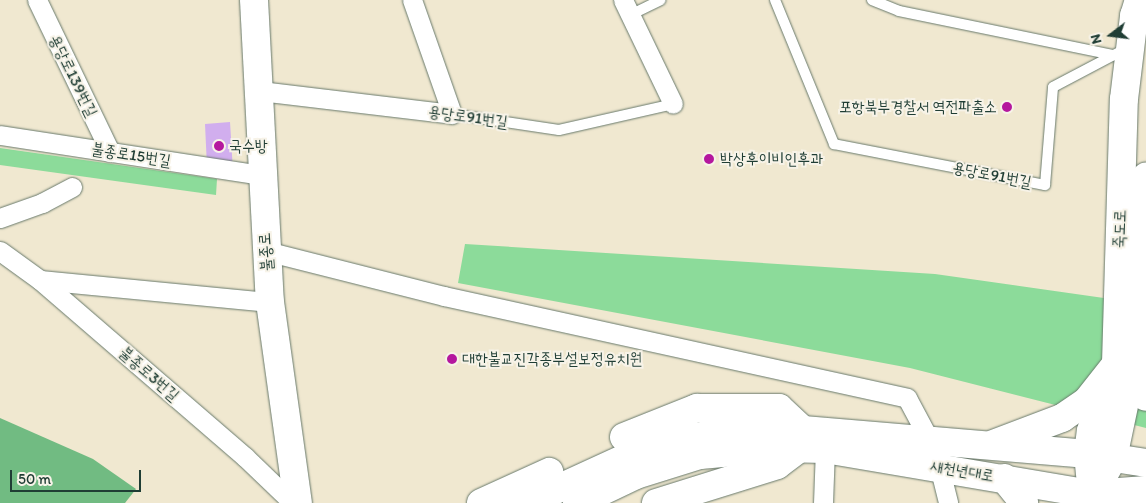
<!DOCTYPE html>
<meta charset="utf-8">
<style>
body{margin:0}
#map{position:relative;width:1146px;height:503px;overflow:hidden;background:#f0e8d0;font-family:Itim,"Poor Story",sans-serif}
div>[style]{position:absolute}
.green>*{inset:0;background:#8cdb9a}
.forest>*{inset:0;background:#71bb82}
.building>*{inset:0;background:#d1aeee}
.roads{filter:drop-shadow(0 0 1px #68796b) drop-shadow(0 0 1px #68796b)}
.lane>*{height:10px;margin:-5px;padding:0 5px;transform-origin:5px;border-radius:5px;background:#fff}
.street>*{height:19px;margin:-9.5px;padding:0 9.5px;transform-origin:9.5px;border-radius:9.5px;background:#fff}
.secondary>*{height:28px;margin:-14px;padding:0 14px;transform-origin:14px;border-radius:14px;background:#fff}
.primary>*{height:28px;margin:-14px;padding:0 14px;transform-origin:14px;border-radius:14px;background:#fff}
.dots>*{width:14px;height:14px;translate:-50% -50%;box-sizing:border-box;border:2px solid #f7f3e8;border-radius:50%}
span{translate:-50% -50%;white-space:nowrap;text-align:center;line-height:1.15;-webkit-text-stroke:4px #f7f3e8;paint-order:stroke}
.street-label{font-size:16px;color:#1f3d34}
.poi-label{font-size:16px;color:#1f3d34}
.right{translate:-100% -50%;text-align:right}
.left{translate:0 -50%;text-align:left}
.north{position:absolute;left:1086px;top:10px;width:50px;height:50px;-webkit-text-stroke:4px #f7f3e8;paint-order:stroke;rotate:255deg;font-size:14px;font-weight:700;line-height:20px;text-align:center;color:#1f3d34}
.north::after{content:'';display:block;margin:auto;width:18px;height:22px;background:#1f3d34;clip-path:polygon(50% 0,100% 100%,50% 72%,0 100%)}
.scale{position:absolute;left:10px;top:470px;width:131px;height:22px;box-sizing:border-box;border:2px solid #1f3d34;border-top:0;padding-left:6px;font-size:15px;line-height:18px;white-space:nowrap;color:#1f3d34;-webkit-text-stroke:4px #f7f3e8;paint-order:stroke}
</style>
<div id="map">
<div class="green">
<i style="clip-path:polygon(0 148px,217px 179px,216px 195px,0 165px)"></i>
<i style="clip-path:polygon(465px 244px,935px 274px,1146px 304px,1146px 428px,910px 368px,458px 283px)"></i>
</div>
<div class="forest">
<i style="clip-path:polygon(0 418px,93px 459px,136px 489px,125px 503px,0 503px)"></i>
</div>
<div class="building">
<i style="clip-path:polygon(230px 122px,233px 171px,207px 167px,205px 124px)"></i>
</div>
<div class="roads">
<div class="lane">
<i style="left:775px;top:0;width:156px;rotate:67.7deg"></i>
<i style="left:834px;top:144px;width:215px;rotate:11deg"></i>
<i style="left:1045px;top:185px;width:98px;rotate:-85.3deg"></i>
<i style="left:1053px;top:87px;width:84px;rotate:-27.8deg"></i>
<i style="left:872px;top:0;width:29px;rotate:22deg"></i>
<i style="left:899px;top:11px;width:219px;rotate:11.6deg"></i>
<i style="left:630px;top:15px;width:34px;rotate:-26deg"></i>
<i style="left:452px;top:114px;width:108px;rotate:8.5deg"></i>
<i style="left:559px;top:130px;width:117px;rotate:-12.8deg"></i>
</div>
<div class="street">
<i style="left:37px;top:0;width:169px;rotate:64.3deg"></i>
<i style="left:623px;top:0;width:115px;rotate:64.3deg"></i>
<i style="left:260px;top:91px;width:193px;rotate:6.8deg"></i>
<i style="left:452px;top:114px;width:121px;rotate:-109.3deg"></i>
<i style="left:0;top:135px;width:264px;rotate:8.7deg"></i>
<i style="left:0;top:218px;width:45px;rotate:-19.7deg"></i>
<i style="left:42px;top:203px;width:34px;rotate:-28deg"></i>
<i style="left:0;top:251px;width:49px;rotate:35.9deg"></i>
<i style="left:40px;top:280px;width:271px;rotate:40.8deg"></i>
<i style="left:245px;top:457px;width:66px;rotate:43.8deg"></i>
<i style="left:266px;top:251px;width:184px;rotate:14.2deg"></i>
<i style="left:444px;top:296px;width:474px;rotate:12.4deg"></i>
<i style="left:907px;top:398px;width:49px;rotate:61.9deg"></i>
<i style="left:40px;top:280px;width:231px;rotate:5.5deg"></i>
<i style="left:939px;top:466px;width:38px;rotate:76deg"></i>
<i style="left:823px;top:503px;width:54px;rotate:-87.9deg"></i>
</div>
<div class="secondary">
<i style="left:254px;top:0;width:302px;rotate:87deg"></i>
<i style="left:270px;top:302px;width:203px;rotate:82.1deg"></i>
<i style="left:1004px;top:478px;width:32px;rotate:51deg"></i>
<i style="left:1102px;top:478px;width:23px;rotate:-61deg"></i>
<i style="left:1113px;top:458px;width:92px;rotate:-78.1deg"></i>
<i style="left:1132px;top:368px;width:192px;rotate:-85.8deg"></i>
<i style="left:1092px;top:494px;width:40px;rotate:-95.7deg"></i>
<i style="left:1088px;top:454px;width:23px;rotate:-83deg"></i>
<i style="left:1091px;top:431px;width:72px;rotate:-69.5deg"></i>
<i style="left:1116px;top:364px;width:265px;rotate:-88.3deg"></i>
<i style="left:1124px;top:99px;width:84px;rotate:-83.1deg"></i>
<i style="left:1134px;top:16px;width:17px;rotate:-73deg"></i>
</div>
<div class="primary">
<i style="left:1132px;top:368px;width:32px;rotate:64deg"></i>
<i style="left:624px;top:437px;width:79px;rotate:-21.7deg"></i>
<i style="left:697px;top:408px;width:82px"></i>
<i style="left:779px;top:408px;width:33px;rotate:43deg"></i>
<i style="left:993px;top:444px;width:74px;rotate:-20.6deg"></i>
<i style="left:1062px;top:418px;width:30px;rotate:-34deg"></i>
<i style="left:1087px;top:401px;width:47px;rotate:-51.9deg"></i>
<i style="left:481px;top:503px;width:75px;rotate:-24.5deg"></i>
<i style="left:527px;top:503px;width:144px;rotate:-24.6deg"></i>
<i style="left:658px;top:443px;width:68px;rotate:-9.3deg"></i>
<i style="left:725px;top:432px;width:78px;rotate:-1.5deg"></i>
<i style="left:803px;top:430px;width:286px;rotate:4.8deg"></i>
<i style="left:1088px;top:454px;width:59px;rotate:8.8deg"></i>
<i style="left:577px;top:503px;width:65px;rotate:-25.4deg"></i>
<i style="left:636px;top:475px;width:67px;rotate:-17.4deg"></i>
<i style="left:700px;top:455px;width:79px;rotate:-5.1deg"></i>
<i style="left:779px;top:448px;width:46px;rotate:1.2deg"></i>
<i style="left:825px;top:449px;width:271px;rotate:9.6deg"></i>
<i style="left:1092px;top:494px;width:54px;rotate:-4.2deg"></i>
<i style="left:656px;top:503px;width:127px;rotate:-17.4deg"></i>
<i style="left:777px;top:465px;width:25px;rotate:-37deg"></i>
</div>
</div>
<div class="dots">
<i style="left:1007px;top:107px;background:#b5179e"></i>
<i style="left:219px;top:146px;background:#b5179e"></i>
<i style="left:709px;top:159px;background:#b5179e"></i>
<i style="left:452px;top:359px;background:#b5179e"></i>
</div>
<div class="street-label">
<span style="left:73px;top:76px;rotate:64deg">용당로139번길</span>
<span style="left:468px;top:117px;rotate:8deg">용당로91번길</span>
<span style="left:131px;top:155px;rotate:9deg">불종로15번길</span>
<span style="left:992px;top:175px;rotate:11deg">용당로91번길</span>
<span style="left:1120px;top:229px;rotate:-88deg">죽도로</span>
<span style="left:266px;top:252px;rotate:-94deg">불종로</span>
<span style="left:149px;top:374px;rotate:41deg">불종로3번길</span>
<span style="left:962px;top:471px;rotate:10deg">새천년대로</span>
</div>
<div class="poi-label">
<span class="right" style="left:997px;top:107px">포항북부경찰서 역전파출소</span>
<span class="left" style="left:229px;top:146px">국수방</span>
<span class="left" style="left:720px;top:159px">박상후이비인후과</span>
<span class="left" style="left:462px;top:359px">대한불교진각종부설보정유치원</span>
</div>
<div class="north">N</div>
<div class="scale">50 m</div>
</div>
